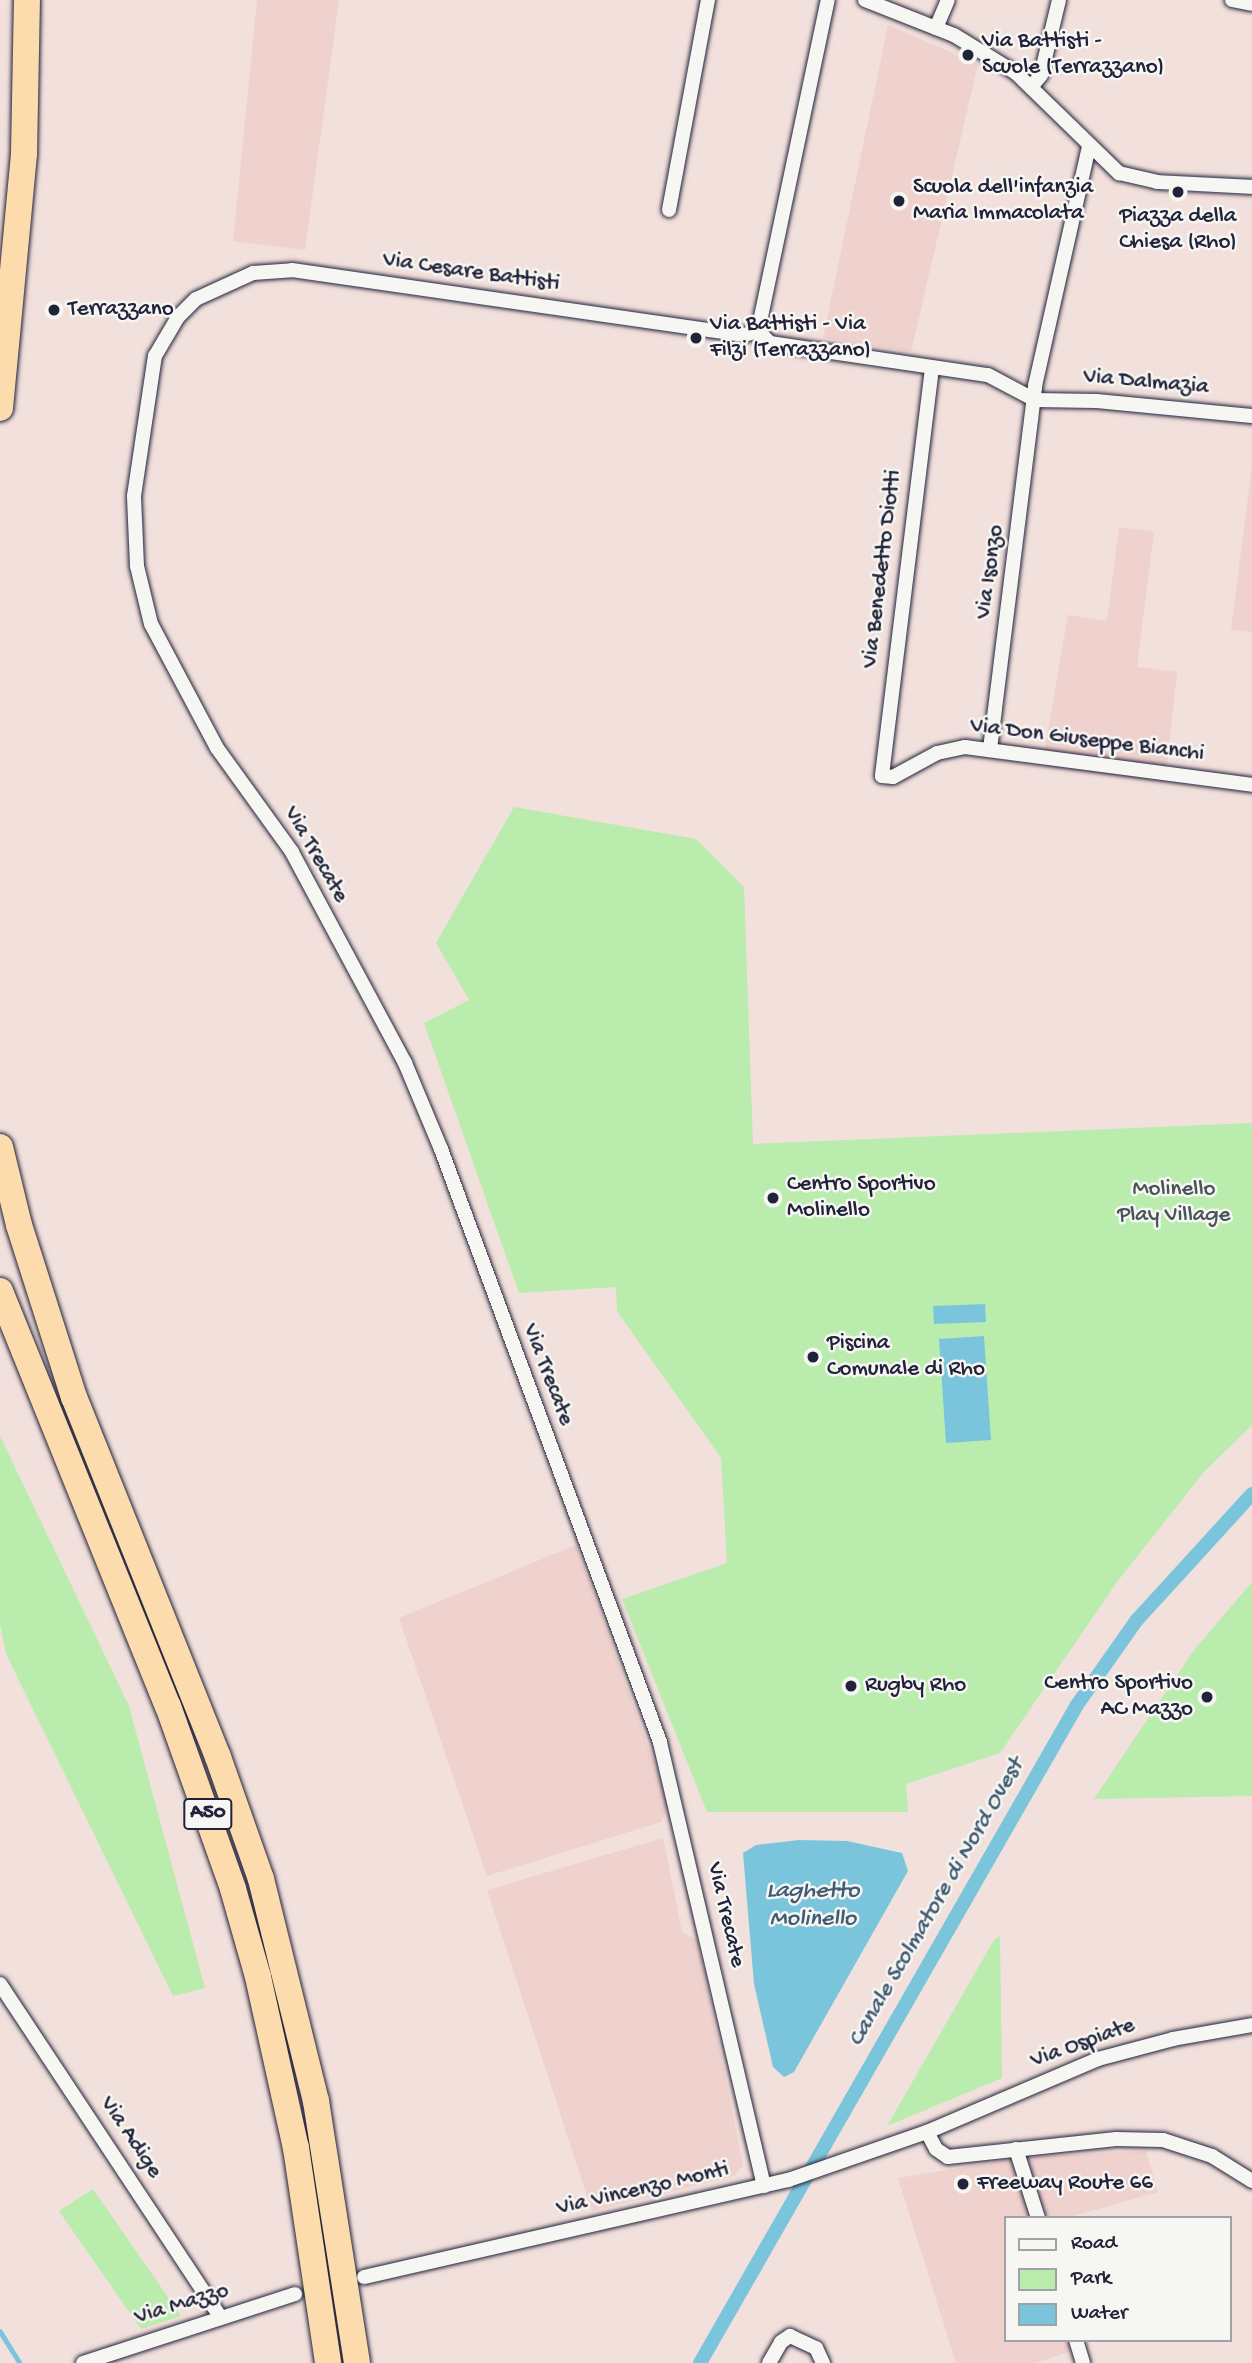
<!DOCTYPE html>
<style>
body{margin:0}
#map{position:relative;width:1252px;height:2363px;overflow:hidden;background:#f2e0dc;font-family:"Gochi Hand",sans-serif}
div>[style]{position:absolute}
.built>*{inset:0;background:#efd1cd}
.green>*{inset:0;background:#b9ecad}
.water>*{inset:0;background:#7bc5dc}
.stream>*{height:4.5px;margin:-2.25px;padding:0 2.25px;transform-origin:2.25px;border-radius:2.25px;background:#7bc5dc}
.canal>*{height:14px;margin:-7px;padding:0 7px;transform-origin:7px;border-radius:7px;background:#7bc5dc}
.roads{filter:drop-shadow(0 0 2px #22223b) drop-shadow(0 0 2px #22223b)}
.street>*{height:14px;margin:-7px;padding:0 7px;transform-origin:7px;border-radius:7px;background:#f6f6f2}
.highway>*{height:26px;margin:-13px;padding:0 13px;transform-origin:13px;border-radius:13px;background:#fcdcac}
.dots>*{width:19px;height:19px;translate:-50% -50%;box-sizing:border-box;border:4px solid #f6f6f2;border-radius:50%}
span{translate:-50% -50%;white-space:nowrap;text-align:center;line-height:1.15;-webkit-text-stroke:5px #f6f6f2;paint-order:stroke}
.shield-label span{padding:2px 5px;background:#f6f6f2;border:2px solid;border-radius:5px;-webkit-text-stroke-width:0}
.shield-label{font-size:21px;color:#22223b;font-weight:700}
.poi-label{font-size:23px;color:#22223b}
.left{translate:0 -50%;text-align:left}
.right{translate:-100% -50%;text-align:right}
.street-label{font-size:23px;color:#22223b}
.park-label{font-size:23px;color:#485458}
.water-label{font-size:24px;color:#415b73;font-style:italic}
.legend{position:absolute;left:1004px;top:2216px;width:228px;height:126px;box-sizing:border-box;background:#f6f6f2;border:2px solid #a1a1a9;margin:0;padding:9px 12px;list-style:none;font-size:21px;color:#22223b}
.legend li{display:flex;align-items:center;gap:14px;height:35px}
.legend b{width:35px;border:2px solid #a1a1a9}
</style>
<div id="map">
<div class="built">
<i style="clip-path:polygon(257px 0,339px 0,305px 250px,233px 241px)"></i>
<i style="clip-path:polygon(888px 25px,978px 64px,911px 352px,823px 338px)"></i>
<i style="clip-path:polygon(1252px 465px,1252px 632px,1231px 630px)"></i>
<i style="clip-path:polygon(1119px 527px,1154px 532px,1137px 667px,1177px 672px,1165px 783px,1042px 766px,1068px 615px,1107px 621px)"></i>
<i style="clip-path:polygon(576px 1545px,669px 1804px,661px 1822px,487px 1876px,399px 1618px)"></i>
<i style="clip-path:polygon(663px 1838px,682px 1932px,698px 1940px,743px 2165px,734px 2176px,592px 2211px,487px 1890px)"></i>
<i style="clip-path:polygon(1146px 2151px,1158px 2192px,1066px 2218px,1005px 2218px,1005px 2340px,1069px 2340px,1072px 2351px,1035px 2363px,956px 2363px,898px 2178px,1027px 2157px)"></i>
</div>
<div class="green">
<i style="clip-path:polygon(514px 807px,696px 839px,744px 887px,753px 1144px,1252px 1123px,1252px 1425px,1204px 1472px,1117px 1582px,1000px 1753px,906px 1784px,908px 1812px,707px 1812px,622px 1599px,727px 1563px,721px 1458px,617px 1311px,616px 1287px,519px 1293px,424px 1023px,469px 1000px,436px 943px)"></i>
<i style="clip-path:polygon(0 1436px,129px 1706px,205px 1988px,173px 1996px,6px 1654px,0 1624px)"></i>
<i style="clip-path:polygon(1252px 1582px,1252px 1796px,1094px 1799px,1194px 1650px)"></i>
<i style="clip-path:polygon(1000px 1936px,1002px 2078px,887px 2126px,994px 1940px)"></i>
<i style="clip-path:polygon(93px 2189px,181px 2316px,141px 2329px,59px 2211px)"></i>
</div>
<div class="water">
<i style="clip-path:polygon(985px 1304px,986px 1322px,934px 1324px,933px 1306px)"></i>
<i style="clip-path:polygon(984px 1336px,991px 1440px,946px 1443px,939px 1339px)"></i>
<i style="clip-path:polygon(799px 1840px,847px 1841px,902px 1853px,908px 1871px,794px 2072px,784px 2077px,773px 2067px,754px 1984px,743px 1853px,756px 1845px)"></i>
</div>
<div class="stream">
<i style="left:0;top:2331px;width:38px;rotate:58deg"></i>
</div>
<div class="canal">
<i style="left:700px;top:2363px;width:758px;rotate:-60.19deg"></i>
<i style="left:1077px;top:1705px;width:103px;rotate:-54.9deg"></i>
<i style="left:1136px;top:1621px;width:172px;rotate:-47.6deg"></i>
</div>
<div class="roads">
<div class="street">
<i style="left:865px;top:0;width:96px;rotate:21.5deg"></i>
<i style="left:954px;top:35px;width:73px;rotate:31.5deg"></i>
<i style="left:1016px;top:73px;width:144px;rotate:44.2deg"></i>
<i style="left:1119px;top:173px;width:39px;rotate:13deg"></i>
<i style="left:1157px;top:182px;width:95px;rotate:3deg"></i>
<i style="left:1232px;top:0;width:20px;rotate:11deg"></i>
<i style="left:936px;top:28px;width:30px;rotate:-67deg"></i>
<i style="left:1032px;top:86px;width:14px;rotate:-51deg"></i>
<i style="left:1041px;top:75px;width:77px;rotate:-76.5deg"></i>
<i style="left:669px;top:210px;width:214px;rotate:-79.5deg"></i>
<i style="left:758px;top:331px;width:17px;rotate:45deg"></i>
<i style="left:770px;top:343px;width:220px;rotate:8.4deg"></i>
<i style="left:988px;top:375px;width:53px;rotate:28deg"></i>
<i style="left:932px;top:368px;width:411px;rotate:97deg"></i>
<i style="left:882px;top:776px;width:11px;rotate:5deg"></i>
<i style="left:893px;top:777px;width:50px;rotate:-28.6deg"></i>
<i style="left:937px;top:753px;width:29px;rotate:-12deg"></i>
<i style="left:965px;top:747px;width:290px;rotate:7.5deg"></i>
<i style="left:1035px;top:400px;width:61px;rotate:0.9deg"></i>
<i style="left:1096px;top:401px;width:157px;rotate:5.5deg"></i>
<i style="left:990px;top:749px;width:366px;rotate:-82.9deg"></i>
<i style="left:1035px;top:386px;width:245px;rotate:-77.3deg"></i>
<i style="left:0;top:1984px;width:399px;rotate:56.5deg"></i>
<i style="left:927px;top:2132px;width:19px;rotate:62deg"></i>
<i style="left:936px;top:2149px;width:14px;rotate:34deg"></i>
<i style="left:948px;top:2157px;width:169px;rotate:-6.1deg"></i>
<i style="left:1116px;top:2139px;width:47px;rotate:1.2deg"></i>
<i style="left:1163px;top:2140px;width:52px;rotate:18.1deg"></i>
<i style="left:1212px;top:2156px;width:47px;rotate:32deg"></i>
<i style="left:1016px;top:2149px;width:72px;rotate:72.3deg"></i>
<i style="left:764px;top:2186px;width:456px;rotate:-103.2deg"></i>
<i style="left:660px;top:1742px;width:632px;rotate:-110.27deg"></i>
<i style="left:441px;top:1149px;width:93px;rotate:-112.7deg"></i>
<i style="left:405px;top:1063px;width:239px;rotate:-118.2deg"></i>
<i style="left:292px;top:852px;width:128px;rotate:-125.8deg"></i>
<i style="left:217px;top:748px;width:140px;rotate:-118deg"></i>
<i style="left:151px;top:624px;width:60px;rotate:-103.6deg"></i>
<i style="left:137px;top:566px;width:70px;rotate:-92.5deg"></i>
<i style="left:134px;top:496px;width:142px;rotate:-81.5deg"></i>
<i style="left:155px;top:356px;width:45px;rotate:-59.5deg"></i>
<i style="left:178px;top:317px;width:25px;rotate:-45deg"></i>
<i style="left:196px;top:299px;width:63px;rotate:-24.5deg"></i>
<i style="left:253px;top:273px;width:39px;rotate:-4deg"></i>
<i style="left:292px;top:270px;width:457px;rotate:8.2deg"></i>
<i style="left:744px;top:335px;width:15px;rotate:-16deg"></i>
<i style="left:758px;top:331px;width:338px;rotate:-78.1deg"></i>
<i style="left:364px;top:2277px;width:435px;rotate:-12.9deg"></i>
<i style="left:788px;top:2180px;width:147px;rotate:-19.1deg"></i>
<i style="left:927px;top:2132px;width:186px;rotate:-23.1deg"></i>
<i style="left:1098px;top:2059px;width:78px;rotate:-14.9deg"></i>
<i style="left:1173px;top:2039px;width:80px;rotate:-10deg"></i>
<i style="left:1076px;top:2340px;width:24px;rotate:73deg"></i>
<i style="left:83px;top:2363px;width:223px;rotate:-18deg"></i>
<i style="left:769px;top:2363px;width:24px;rotate:-60deg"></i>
<i style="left:781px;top:2342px;width:11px;rotate:-34deg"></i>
<i style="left:790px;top:2336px;width:29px;rotate:25deg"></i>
<i style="left:816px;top:2348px;width:17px;rotate:65deg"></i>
</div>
<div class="highway">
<i style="left:0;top:408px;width:255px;rotate:-84.6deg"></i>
<i style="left:24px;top:154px;width:154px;rotate:-88.9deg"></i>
<i style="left:0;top:1147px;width:80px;rotate:76.3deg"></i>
<i style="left:19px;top:1225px;width:181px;rotate:72.3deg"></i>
<i style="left:74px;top:1397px;width:388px;rotate:68.2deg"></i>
<i style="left:218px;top:1757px;width:129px;rotate:70.6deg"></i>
<i style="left:261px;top:1879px;width:229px;rotate:76.1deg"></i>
<i style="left:316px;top:2101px;width:265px;rotate:81.1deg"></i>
<i style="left:0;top:1291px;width:448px;rotate:68deg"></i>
<i style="left:168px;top:1706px;width:194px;rotate:70.4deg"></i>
<i style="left:233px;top:1889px;width:91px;rotate:74.1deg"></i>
<i style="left:258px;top:1977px;width:175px;rotate:77.5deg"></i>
<i style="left:296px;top:2148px;width:217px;rotate:81.5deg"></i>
</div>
</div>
<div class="dots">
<i style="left:968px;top:55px;background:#22223b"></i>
<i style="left:1178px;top:192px;background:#22223b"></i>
<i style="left:899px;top:201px;background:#22223b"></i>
<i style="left:54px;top:310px;background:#22223b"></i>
<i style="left:696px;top:338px;background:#22223b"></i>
<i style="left:773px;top:1198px;background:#22223b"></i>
<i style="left:813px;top:1357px;background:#22223b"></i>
<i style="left:851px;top:1686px;background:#22223b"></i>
<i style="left:1207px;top:1697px;background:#22223b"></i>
<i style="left:963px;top:2184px;background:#22223b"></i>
</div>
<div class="shield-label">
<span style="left:208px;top:1814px">A50</span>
</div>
<div class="poi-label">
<span class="left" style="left:982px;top:55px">Via Battisti -<br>Scuole (Terrazzano)</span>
<span class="left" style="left:913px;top:201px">Scuola dell'infanzia<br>Maria Immacolata</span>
<span style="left:1178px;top:230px">Piazza della<br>Chiesa (Rho)</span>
<span class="left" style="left:68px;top:310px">Terrazzano</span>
<span class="left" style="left:710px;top:338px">Via Battisti - Via<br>Filzi (Terrazzano)</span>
<span class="left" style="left:787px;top:1198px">Centro Sportivo<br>Molinello</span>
<span class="left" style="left:827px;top:1357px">Piscina<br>Comunale di Rho</span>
<span class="right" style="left:1193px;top:1697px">Centro Sportivo<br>AC Mazzo</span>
<span class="left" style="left:865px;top:1686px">Rugby Rho</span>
<span class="left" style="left:977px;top:2184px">Freeway Route 66</span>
</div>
<div class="street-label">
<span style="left:471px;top:273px;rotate:8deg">Via Cesare Battisti</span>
<span style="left:1146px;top:383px;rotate:5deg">Via Dalmazia</span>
<span style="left:883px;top:569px;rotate:-83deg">Via Benedetto Diotti</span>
<span style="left:991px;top:572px;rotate:-82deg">Via Isonzo</span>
<span style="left:1087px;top:741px;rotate:7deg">Via Don Giuseppe Bianchi</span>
<span style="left:315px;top:855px;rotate:60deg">Via Trecate</span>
<span style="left:547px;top:1375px;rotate:69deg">Via Trecate</span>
<span style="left:725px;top:1915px;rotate:77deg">Via Trecate</span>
<span style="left:1083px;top:2044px;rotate:-20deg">Via Ospiate</span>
<span style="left:130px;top:2138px;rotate:56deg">Via Adige</span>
<span style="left:643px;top:2190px;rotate:-13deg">Via Vincenzo Monti</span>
<span style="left:182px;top:2305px;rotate:-17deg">Via Mazzo</span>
</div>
<div class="park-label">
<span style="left:1174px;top:1203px">Molinello<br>Play Village</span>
</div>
<div class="water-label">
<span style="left:813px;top:1906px">Laghetto<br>Molinello</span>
<span style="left:937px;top:1903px;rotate:-60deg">Canale Scolmatore di Nord Ovest</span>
</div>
<ul class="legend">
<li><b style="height:9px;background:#f6f6f2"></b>Road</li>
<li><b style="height:19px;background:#b9ecad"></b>Park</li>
<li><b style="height:19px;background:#7bc5dc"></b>Water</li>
</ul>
</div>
